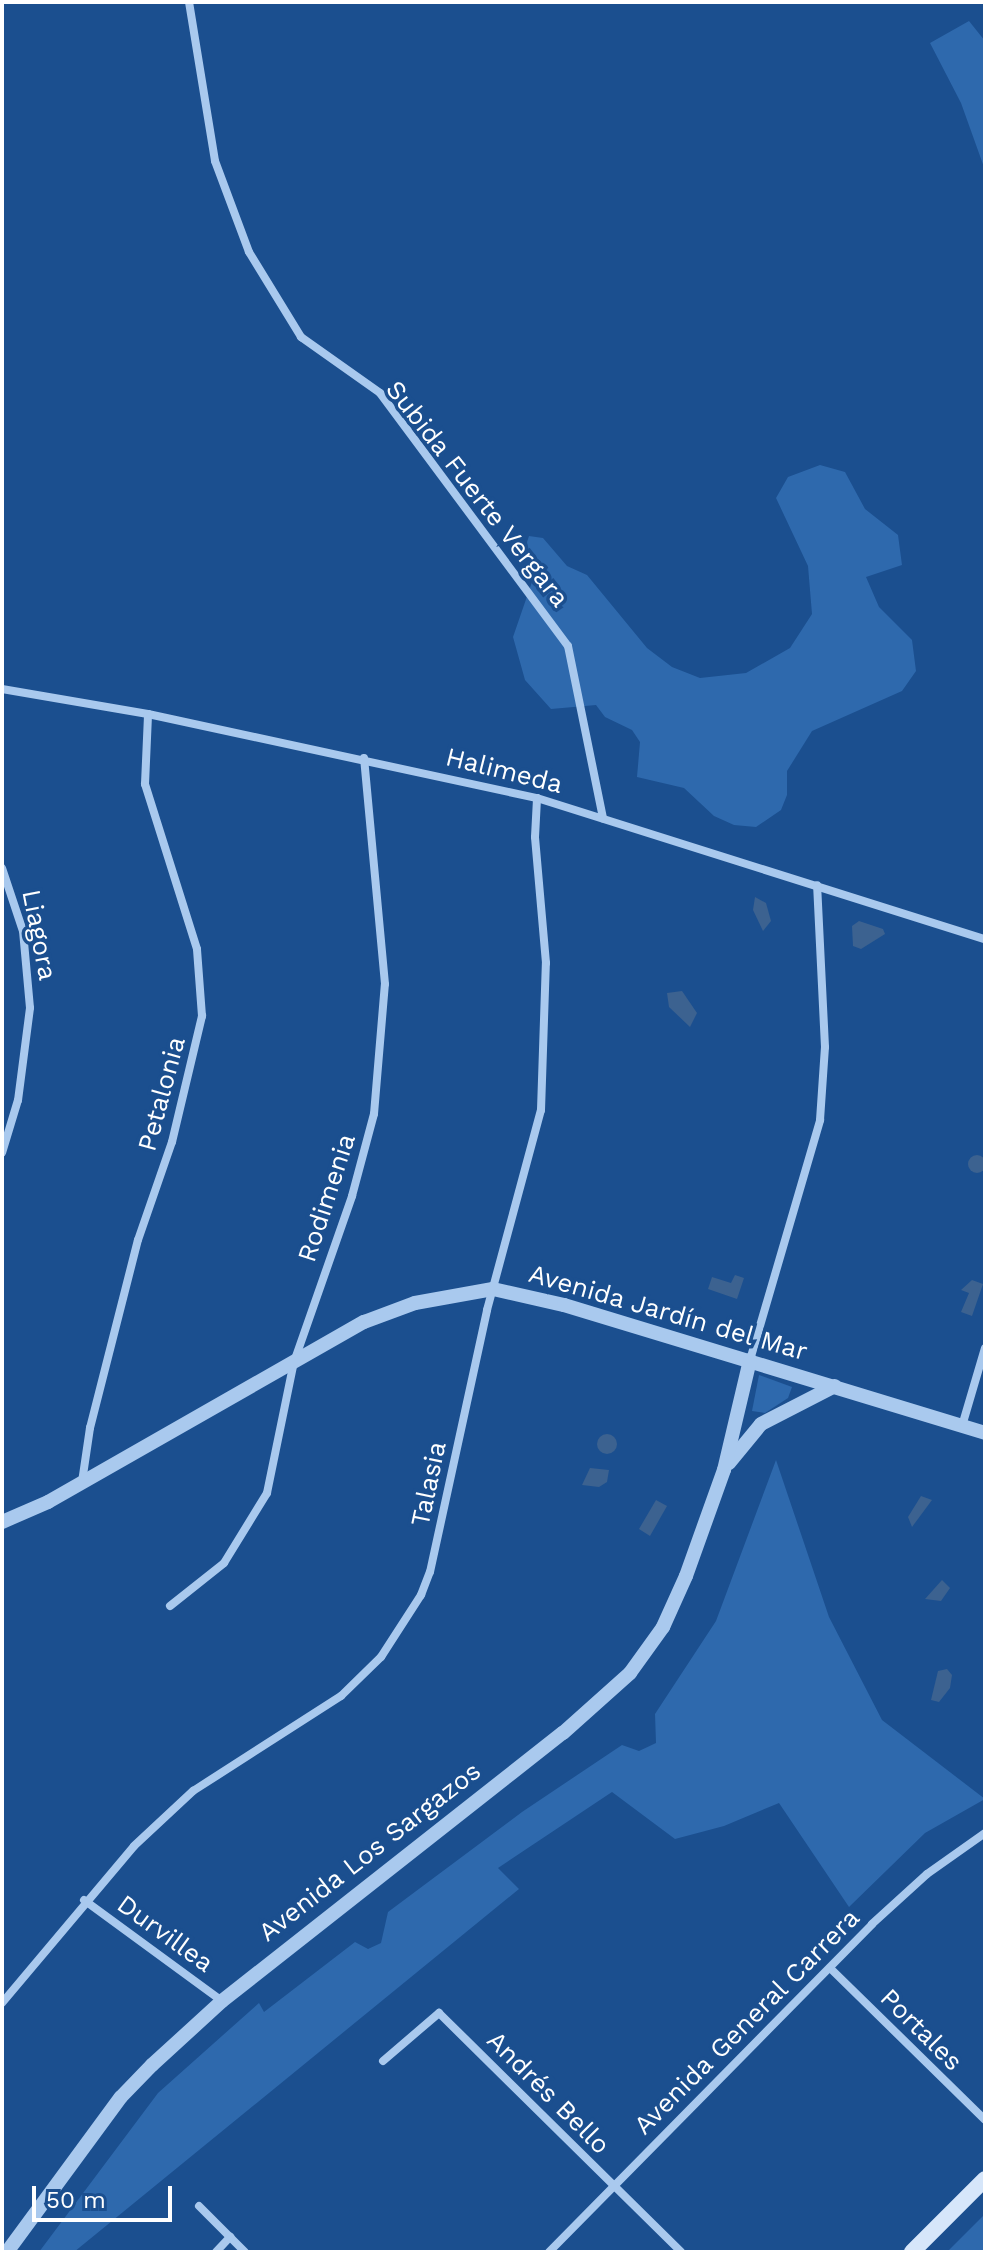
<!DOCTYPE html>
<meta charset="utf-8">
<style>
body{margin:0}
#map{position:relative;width:987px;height:2254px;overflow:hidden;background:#1b4f8f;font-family:"Work Sans",sans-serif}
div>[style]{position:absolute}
.green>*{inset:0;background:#2e69ad}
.water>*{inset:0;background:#3c6290}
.round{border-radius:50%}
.minor>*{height:8px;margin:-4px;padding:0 4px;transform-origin:4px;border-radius:4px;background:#a9c9ee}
.tertiary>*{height:14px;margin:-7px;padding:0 7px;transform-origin:7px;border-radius:7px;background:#a9c9ee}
.secondary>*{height:16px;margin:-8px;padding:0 8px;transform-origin:8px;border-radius:8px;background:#d6e6fa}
span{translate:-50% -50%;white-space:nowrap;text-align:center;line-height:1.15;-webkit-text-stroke:7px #1b4f8f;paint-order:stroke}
.street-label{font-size:26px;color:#fff}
.frame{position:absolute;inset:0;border:4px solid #fff;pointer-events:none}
.scale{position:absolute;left:32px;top:2186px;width:140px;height:36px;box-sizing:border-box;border:4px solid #fff;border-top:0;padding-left:10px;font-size:24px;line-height:28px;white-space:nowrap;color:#fff;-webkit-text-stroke:6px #1b4f8f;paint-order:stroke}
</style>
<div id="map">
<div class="green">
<i style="clip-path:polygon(969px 21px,985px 41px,985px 170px,961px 103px,930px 43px)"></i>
<i style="clip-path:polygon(820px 465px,845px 472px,865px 509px,898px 535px,902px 565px,866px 577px,879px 607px,912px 640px,916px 671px,902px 691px,812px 731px,787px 771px,787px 795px,781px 810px,756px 827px,734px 825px,714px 816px,684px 788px,637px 777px,640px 742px,632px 730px,605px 717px,596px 705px,551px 709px,525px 680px,513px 637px,533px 579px,527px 542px,529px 536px,543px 538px,567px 566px,587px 575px,647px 648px,672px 667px,700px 678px,746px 673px,790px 648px,812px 614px,808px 566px,776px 498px,788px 477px)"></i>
<i style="clip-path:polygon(759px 1375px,792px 1387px,788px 1398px,765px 1413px,752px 1411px)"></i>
<i style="clip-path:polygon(776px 1460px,829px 1617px,882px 1720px,985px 1799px,925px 1833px,849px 1907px,779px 1803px,724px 1826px,675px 1839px,612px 1792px,498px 1868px,519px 1889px,74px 2252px,39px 2252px,158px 2093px,259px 2003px,264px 2012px,355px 1942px,368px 1949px,381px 1943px,388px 1912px,522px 1812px,622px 1745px,639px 1751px,656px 1743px,655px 1714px,716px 1621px)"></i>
<i style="clip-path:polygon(985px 2214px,985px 2252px,947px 2252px)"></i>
</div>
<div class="water">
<i style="clip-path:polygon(755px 897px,766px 903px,771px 921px,763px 931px,753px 910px)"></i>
<i style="clip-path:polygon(859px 921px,883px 929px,885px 934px,861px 949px,853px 946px,852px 926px)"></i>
<i style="clip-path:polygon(682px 991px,697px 1013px,690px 1027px,669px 1007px,667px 993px)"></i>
<i class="round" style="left:968px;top:1155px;width:18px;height:18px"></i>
<i style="clip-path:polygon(735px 1275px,744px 1278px,737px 1299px,708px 1289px,712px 1277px,731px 1283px)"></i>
<i style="clip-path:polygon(972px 1280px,983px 1284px,972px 1316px,961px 1312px,969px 1293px,961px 1290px)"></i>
<i class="round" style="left:597px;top:1434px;width:20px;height:20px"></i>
<i style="clip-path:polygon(590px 1468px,609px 1470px,607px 1482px,599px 1487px,582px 1485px)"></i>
<i style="clip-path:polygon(921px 1496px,932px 1500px,912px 1527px,908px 1517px)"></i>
<i style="clip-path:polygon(656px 1500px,667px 1506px,650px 1536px,639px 1529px)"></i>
<i style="clip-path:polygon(942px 1580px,950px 1588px,941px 1601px,925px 1599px)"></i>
<i style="clip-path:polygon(947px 1669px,952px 1675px,950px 1688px,939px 1702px,931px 1700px,938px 1671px)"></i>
</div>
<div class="minor">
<i style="left:189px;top:2px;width:161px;rotate:80.7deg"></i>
<i style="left:215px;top:161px;width:97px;rotate:69.5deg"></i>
<i style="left:249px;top:252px;width:100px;rotate:58.5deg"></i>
<i style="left:301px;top:337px;width:97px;rotate:35.3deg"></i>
<i style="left:380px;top:393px;width:315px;rotate:53.4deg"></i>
<i style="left:568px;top:646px;width:176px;rotate:78.5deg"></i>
<i style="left:2px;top:689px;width:148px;rotate:9.7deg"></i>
<i style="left:148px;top:714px;width:398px;rotate:12.2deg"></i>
<i style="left:537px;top:798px;width:470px;rotate:17.5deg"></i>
<i style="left:2px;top:868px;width:66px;rotate:71.6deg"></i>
<i style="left:23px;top:931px;width:77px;rotate:84.8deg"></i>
<i style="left:30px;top:1008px;width:93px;rotate:97.4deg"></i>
<i style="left:18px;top:1100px;width:55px;rotate:106.8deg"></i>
<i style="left:750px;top:1360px;width:250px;rotate:-73.7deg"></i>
<i style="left:820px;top:1120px;width:73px;rotate:-86.1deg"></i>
<i style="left:825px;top:1047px;width:162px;rotate:-92.8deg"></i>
<i style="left:962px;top:1426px;width:81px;rotate:-73.6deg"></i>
<i style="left:82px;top:1482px;width:55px;rotate:-81.6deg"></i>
<i style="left:90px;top:1428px;width:194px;rotate:-75.7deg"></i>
<i style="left:138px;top:1240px;width:104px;rotate:-70.9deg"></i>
<i style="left:172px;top:1142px;width:130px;rotate:-76.6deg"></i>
<i style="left:202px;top:1016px;width:67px;rotate:-94.3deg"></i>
<i style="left:197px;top:949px;width:173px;rotate:-107.5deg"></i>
<i style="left:145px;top:784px;width:70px;rotate:-87.5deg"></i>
<i style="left:170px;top:1606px;width:69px;rotate:-38.5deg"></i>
<i style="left:224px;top:1563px;width:82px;rotate:-58.4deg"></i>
<i style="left:267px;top:1493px;width:134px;rotate:-78.4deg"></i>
<i style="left:294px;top:1362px;width:176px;rotate:-70.7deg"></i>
<i style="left:352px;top:1196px;width:85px;rotate:-75deg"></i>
<i style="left:374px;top:1114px;width:130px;rotate:-85.2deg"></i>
<i style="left:385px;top:984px;width:227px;rotate:-95.3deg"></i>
<i style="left:84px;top:1900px;width:171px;rotate:36.2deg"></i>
<i style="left:830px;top:1968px;width:217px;rotate:44.4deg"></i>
<i style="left:2px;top:2003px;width:205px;rotate:-49.9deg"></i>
<i style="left:134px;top:1846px;width:81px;rotate:-43deg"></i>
<i style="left:193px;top:1791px;width:176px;rotate:-32.7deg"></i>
<i style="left:341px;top:1696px;width:56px;rotate:-44.3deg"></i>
<i style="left:381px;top:1657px;width:74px;rotate:-57.2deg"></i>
<i style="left:421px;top:1595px;width:25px;rotate:-69deg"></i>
<i style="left:430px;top:1572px;width:268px;rotate:-77.7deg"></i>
<i style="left:487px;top:1310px;width:207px;rotate:-74.9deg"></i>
<i style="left:541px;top:1110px;width:147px;rotate:-88.1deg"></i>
<i style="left:546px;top:963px;width:126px;rotate:-95deg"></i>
<i style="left:535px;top:837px;width:39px;rotate:-87deg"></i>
<i style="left:383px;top:2061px;width:74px;rotate:-40.6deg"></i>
<i style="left:439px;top:2013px;width:340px;rotate:44.6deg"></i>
<i style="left:199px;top:2206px;width:65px;rotate:45deg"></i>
<i style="left:216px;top:2252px;width:21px;rotate:-47deg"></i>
<i style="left:549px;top:2252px;width:460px;rotate:-45.4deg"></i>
<i style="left:872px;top:1924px;width:74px;rotate:-42.3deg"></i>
<i style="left:927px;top:1874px;width:71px;rotate:-35.3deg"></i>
</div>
<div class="tertiary">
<i style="left:729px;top:1463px;width:50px;rotate:-50.6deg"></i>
<i style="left:761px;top:1424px;width:83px;rotate:-27.2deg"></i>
<i style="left:2px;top:1522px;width:50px;rotate:-23.5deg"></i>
<i style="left:48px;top:1502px;width:364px;rotate:-29.7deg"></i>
<i style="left:364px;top:1322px;width:54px;rotate:-20.4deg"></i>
<i style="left:415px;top:1303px;width:79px;rotate:-10.2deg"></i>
<i style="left:493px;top:1289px;width:73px;rotate:12.7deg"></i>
<i style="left:564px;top:1305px;width:440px;rotate:16.9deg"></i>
<i style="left:7px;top:2252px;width:192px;rotate:-53.7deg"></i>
<i style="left:121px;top:2097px;width:45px;rotate:-45.9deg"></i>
<i style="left:152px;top:2065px;width:95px;rotate:-42.4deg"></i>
<i style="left:222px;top:2001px;width:434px;rotate:-38.2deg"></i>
<i style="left:563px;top:1733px;width:90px;rotate:-41.8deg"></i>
<i style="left:630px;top:1673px;width:57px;rotate:-54.3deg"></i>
<i style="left:663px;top:1627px;width:56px;rotate:-65.7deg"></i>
<i style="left:686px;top:1576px;width:113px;rotate:-70.3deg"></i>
<i style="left:724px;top:1470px;width:113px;rotate:-76.7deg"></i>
</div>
<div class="secondary">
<i style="left:912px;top:2252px;width:103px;rotate:-45deg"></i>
</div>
<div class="street-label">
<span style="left:477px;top:494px;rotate:52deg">Subida Fuerte Vergara</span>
<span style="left:504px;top:771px;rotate:14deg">Halimeda</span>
<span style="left:39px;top:935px;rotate:79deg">Liagora</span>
<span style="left:162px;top:1094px;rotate:-75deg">Petalonia</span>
<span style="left:327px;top:1198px;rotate:-72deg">Rodimenia</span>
<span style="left:668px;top:1313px;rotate:16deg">Avenida Jardín del Mar</span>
<span style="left:429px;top:1484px;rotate:-78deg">Talasia</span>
<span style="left:370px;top:1852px;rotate:-38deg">Avenida Los Sargazos</span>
<span style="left:165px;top:1934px;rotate:36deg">Durvillea</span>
<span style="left:747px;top:2022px;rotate:-45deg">Avenida General Carrera</span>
<span style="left:921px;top:2030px;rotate:45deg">Portales</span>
<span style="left:548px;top:2093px;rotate:45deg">Andrés Bello</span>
</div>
<div class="frame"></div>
<div class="scale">50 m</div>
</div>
